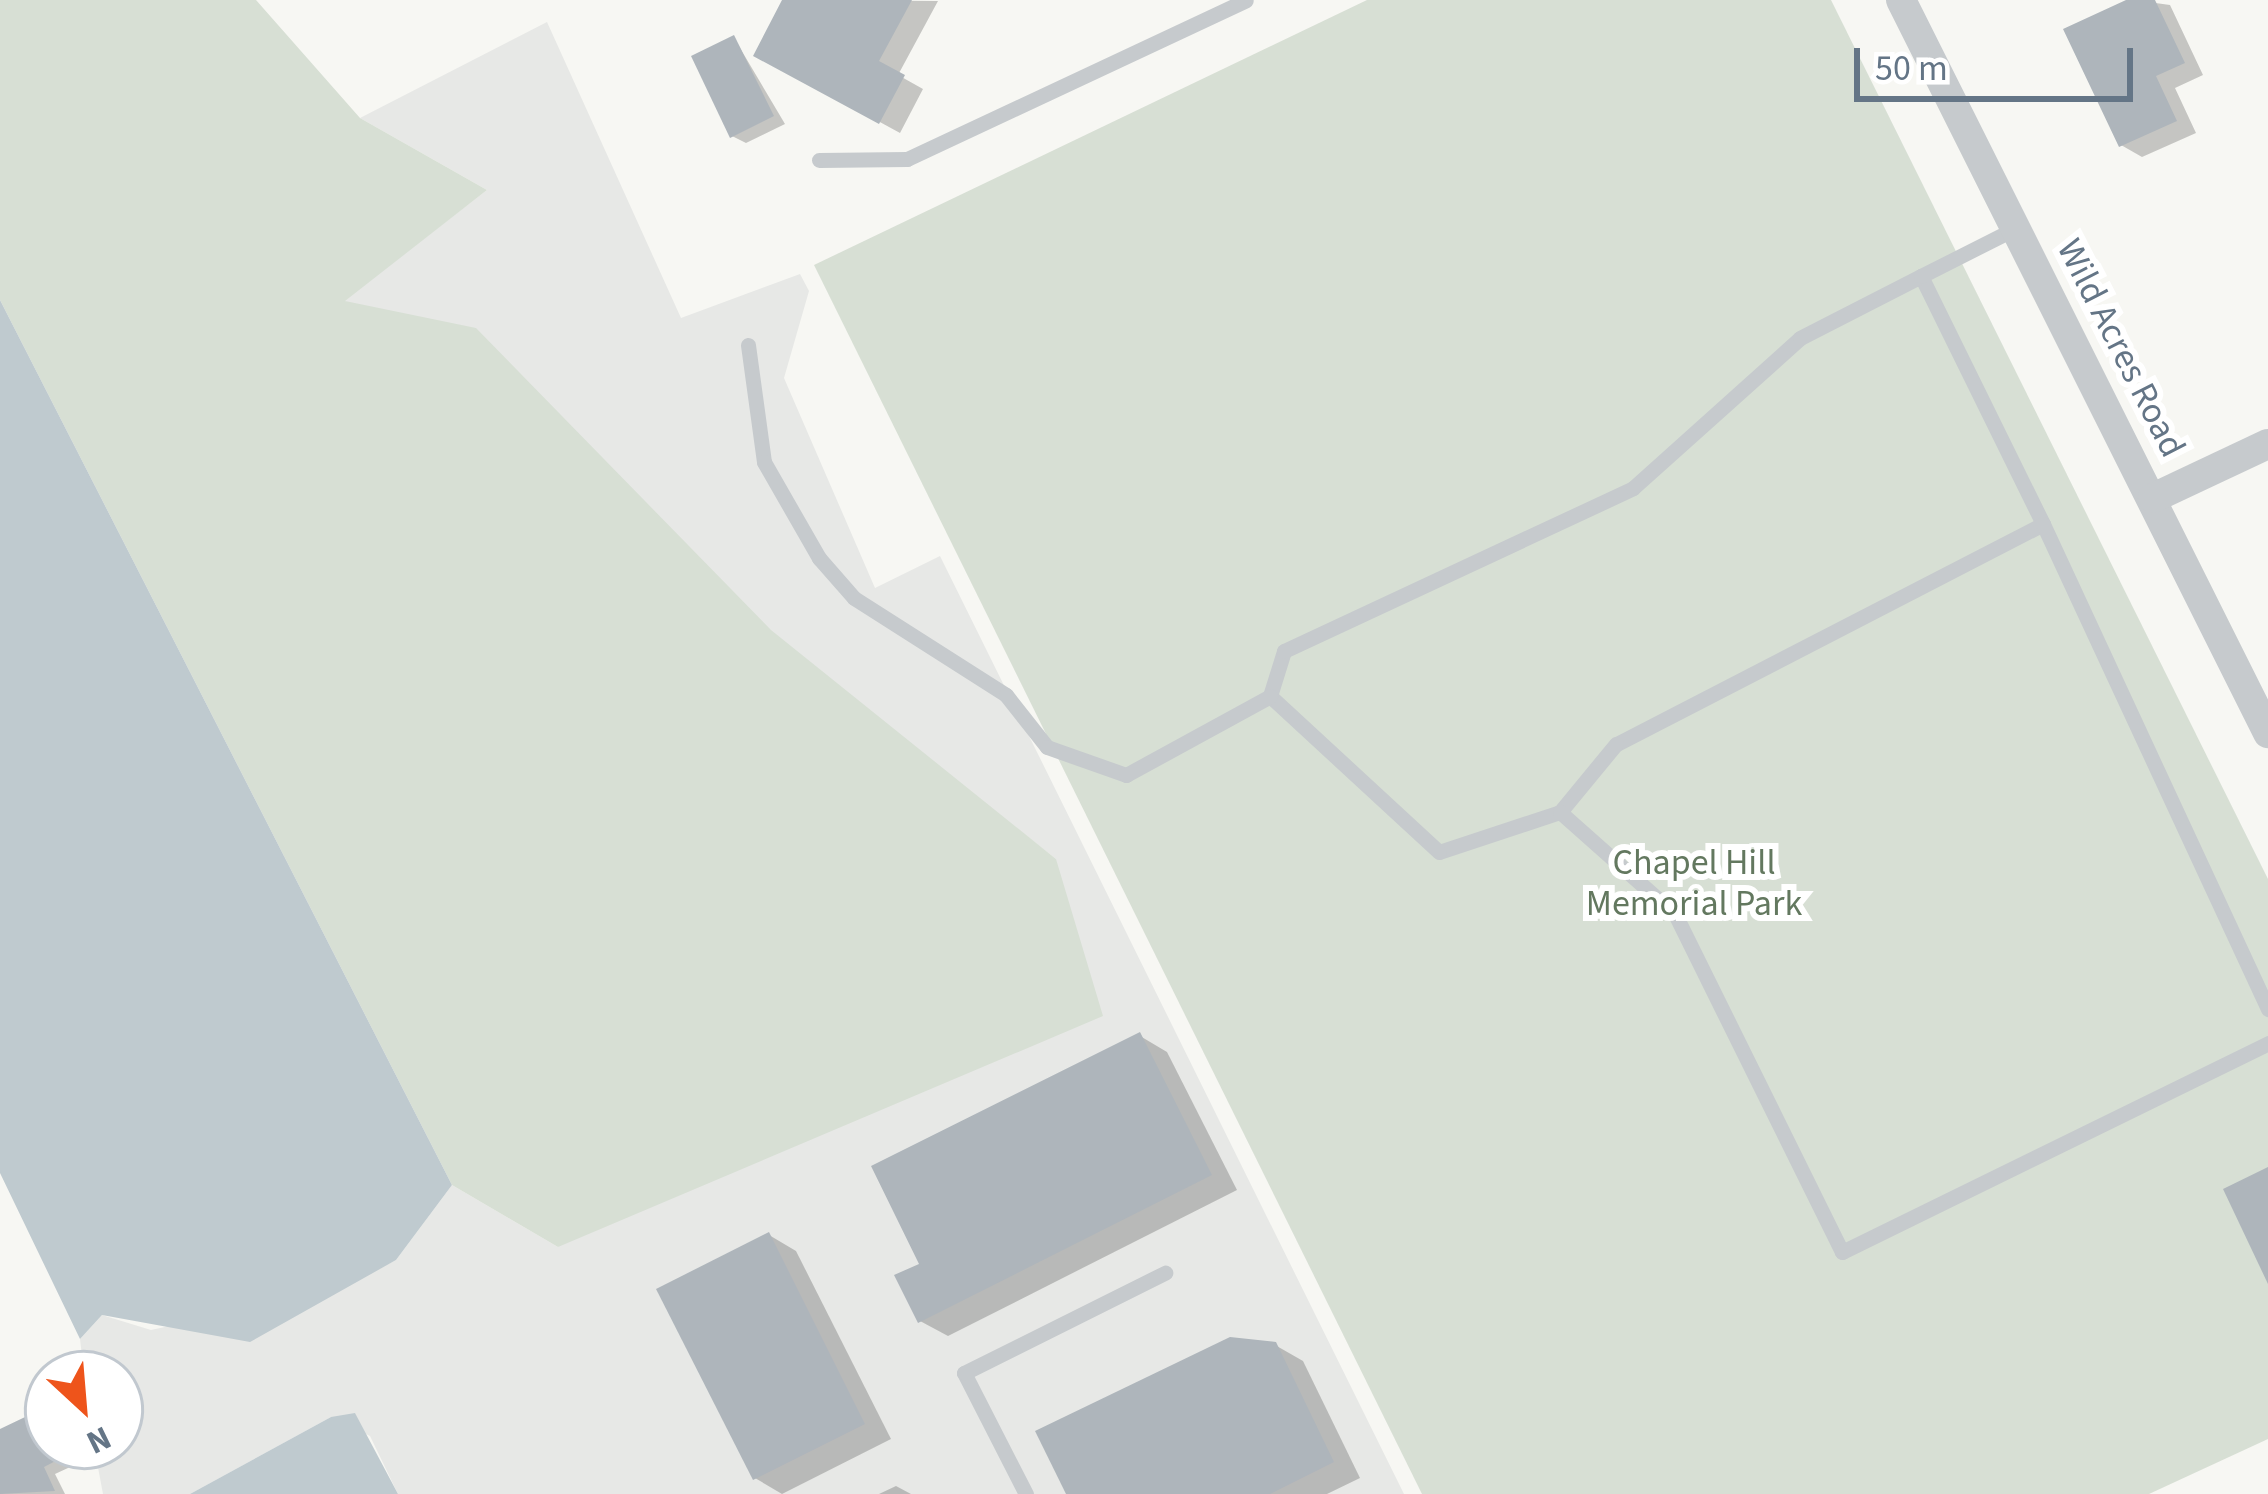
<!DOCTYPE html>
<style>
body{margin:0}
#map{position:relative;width:2268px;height:1494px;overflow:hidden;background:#f7f7f3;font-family:"Source Sans 3",sans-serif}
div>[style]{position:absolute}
.built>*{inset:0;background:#e7e8e6}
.green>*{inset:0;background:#d7dfd4}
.water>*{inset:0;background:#bfcacf}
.shadow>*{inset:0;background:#0003}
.building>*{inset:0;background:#aeb5bb}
.lane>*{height:15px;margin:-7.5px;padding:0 7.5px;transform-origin:7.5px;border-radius:7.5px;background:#c6cacd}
.street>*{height:30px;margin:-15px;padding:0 15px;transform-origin:15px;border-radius:15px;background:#c6cacd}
span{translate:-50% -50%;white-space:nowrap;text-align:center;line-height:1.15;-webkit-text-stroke:12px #fff;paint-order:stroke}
.street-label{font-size:36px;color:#647586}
.park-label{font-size:36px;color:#63785f}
.north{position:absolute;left:24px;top:1350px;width:120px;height:120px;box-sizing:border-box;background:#fff;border:3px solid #c1c8cf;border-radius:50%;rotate:154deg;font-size:33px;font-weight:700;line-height:48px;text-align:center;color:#647586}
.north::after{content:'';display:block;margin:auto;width:42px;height:54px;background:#ee541b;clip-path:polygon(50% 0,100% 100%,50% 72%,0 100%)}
.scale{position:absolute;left:1854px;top:48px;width:279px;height:54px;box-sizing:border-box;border:6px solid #647586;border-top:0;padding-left:15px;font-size:36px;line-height:42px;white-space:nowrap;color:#647586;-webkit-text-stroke:9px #fff;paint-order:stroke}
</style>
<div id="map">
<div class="built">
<i style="clip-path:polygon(547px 22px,681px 318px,800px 274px,809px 291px,784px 378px,875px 588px,940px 556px,1404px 1494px,398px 1494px,370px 1436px,331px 1417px,190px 1494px,103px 1494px,94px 1446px,120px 1446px,120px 1374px,84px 1374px,80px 1339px,102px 1315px,151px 1330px,341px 1289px,396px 1260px,452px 1185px,558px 1247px,1056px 859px,344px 300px,487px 190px,360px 118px)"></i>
</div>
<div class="green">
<i style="clip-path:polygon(0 0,256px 0,360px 118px,487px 190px,345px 301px,476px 328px,771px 630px,1056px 859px,1103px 1016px,558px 1247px,452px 1185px,0 300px)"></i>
<i style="clip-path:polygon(1367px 0,1831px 0,2268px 879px,2268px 1439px,2149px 1494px,1422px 1494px,814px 265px)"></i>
</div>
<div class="water">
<i style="clip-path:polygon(0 300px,452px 1185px,396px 1260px,250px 1342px,102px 1315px,80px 1339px,0 1173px)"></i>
<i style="clip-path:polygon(355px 1413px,398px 1494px,190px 1494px,331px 1417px)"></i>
</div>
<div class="shadow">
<i style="clip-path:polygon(786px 0,938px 1px,898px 75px,923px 89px,900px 133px,757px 55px)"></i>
<i style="clip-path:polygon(2134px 0,2170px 5px,2203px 75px,2175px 88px,2196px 133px,2142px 157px,2121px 145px)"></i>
<i style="clip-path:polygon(734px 38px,785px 124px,746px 143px,732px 136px)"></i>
<i style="clip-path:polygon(1140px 1036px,1167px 1052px,1237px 1190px,948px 1336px,920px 1321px,923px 1265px)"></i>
<i style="clip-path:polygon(769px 1235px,796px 1251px,891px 1439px,782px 1494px,755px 1478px)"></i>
<i style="clip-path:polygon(1275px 1345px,1303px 1361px,1360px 1478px,1327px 1494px,1070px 1494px)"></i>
<i style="clip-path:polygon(48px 1411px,48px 1446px,73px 1446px,81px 1462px,55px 1474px,65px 1494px,0 1494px,0 1432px)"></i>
<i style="clip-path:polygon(896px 1486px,911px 1494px,879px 1494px)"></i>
</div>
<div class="building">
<i style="clip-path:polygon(782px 0,912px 0,879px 61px,905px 75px,879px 124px,753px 56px)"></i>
<i style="clip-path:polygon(2126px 0,2155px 0,2185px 63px,2156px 76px,2177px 121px,2119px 147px,2063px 29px)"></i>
<i style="clip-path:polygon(734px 35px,774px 116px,730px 138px,691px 56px)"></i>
<i style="clip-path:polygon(1140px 1032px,1212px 1175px,918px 1323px,894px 1275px,919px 1264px,871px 1166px)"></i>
<i style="clip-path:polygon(2268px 1167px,2268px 1284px,2223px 1189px)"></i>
<i style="clip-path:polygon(769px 1232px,865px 1424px,753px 1480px,656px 1289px)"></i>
<i style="clip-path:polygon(1230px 1337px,1276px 1342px,1334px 1462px,1270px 1494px,1066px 1494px,1035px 1431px)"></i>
<i style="clip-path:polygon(46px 1407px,48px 1446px,69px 1454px,44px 1467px,55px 1491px,0 1494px,0 1429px)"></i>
</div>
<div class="lane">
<i style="left:819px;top:160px;width:88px;rotate:-0.7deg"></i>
<i style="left:907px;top:159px;width:374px;rotate:-25.1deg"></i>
<i style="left:1921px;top:276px;width:276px;rotate:63.8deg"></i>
<i style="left:2043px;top:524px;width:480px;rotate:152.7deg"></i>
<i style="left:1616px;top:744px;width:88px;rotate:129.5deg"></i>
<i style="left:1560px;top:812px;width:127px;rotate:161.7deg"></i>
<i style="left:1439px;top:852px;width:230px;rotate:-137.3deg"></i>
<i style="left:1270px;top:696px;width:47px;rotate:-72.7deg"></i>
<i style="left:1284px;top:651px;width:385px;rotate:-25deg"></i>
<i style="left:1633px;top:488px;width:224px;rotate:-41.9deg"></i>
<i style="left:1800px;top:338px;width:136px;rotate:-27.1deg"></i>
<i style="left:1921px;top:276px;width:106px;rotate:-26.8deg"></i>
<i style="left:748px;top:345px;width:118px;rotate:82.2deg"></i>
<i style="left:764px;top:462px;width:111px;rotate:60.2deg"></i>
<i style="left:819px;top:558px;width:53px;rotate:48.8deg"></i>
<i style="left:854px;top:598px;width:180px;rotate:32.5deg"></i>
<i style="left:1006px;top:695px;width:66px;rotate:51.7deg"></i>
<i style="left:1047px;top:747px;width:84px;rotate:19.5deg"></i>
<i style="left:1126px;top:775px;width:164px;rotate:-28.7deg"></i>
<i style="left:2043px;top:524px;width:535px;rotate:65.11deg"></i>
<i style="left:1560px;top:812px;width:154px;rotate:41.6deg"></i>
<i style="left:1675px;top:914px;width:377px;rotate:63.7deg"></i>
<i style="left:1842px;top:1252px;width:475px;rotate:-26.1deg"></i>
<i style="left:1026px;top:1494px;width:136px;rotate:-117.1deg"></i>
<i style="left:964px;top:1373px;width:225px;rotate:-26.5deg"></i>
</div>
<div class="street">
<i style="left:1901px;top:0;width:820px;rotate:63.4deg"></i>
<i style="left:2153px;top:498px;width:127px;rotate:-25.2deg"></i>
</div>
<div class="street-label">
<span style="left:2121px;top:348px;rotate:63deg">Wild Acres Road</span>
</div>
<div class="park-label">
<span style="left:1694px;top:883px">Chapel Hill<br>Memorial Park</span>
</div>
<div class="north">N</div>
<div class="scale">50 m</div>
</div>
